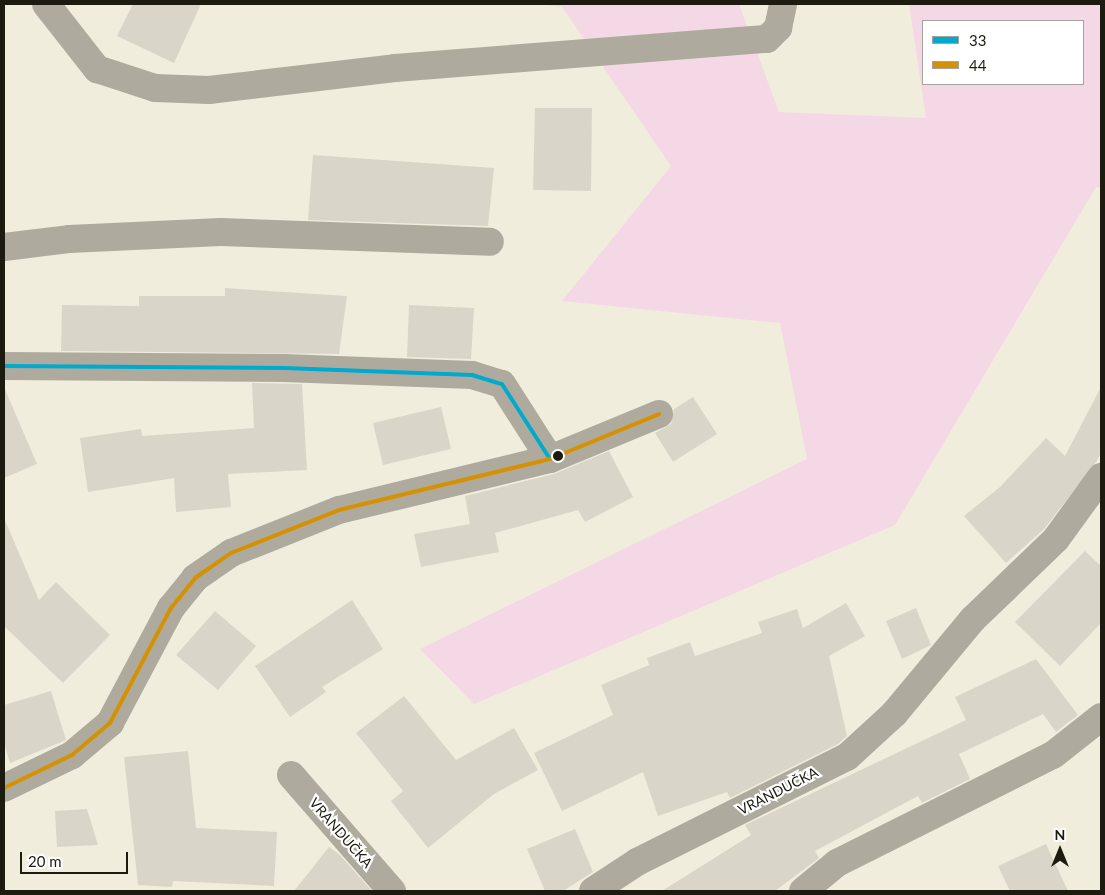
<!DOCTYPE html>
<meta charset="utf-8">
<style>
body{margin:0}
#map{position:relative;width:1105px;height:895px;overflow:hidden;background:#f1eddc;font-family:Lato,sans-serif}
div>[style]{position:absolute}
.green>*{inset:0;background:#f5d8e5}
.building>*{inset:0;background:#d9d6c9}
.street>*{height:28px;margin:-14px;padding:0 14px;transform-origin:14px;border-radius:14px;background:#aeab9e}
.bus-1>*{height:4px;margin:-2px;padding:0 2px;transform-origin:2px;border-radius:2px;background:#00a9ce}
.bus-2>*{height:4px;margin:-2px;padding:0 2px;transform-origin:2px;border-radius:2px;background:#d69102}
.dots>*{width:14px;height:14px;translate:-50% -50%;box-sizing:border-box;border:2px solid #fff;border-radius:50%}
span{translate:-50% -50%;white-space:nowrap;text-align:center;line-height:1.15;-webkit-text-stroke:4.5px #fff;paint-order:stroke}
.street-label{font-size:14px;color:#1d1a0f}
.frame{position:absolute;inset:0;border:5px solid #1d1a0f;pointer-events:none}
.legend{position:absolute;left:922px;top:20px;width:162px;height:65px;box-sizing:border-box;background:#fff;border:1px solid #a5a39f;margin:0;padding:6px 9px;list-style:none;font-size:15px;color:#1d1a0f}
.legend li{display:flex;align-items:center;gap:10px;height:25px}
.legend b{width:25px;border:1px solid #a5a39f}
.north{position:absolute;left:1035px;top:825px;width:50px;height:50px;-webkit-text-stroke:4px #fff;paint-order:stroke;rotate:0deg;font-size:14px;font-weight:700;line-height:20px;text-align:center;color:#1d1a0f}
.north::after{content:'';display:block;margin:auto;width:18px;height:22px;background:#1d1a0f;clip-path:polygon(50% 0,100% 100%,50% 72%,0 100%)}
.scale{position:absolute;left:20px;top:852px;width:108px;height:22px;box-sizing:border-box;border:2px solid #1d1a0f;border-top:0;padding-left:6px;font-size:15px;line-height:18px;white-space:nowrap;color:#1d1a0f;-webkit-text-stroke:4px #fff;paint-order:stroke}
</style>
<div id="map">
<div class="green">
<i style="clip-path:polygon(evenodd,538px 4px,739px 4px,779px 112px,926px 118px,909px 4px,1101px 4px,1101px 188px,1096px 187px,895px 525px,474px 704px,420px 649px,807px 459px,780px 323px,562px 301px,671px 166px,562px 7px,538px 4px,924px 21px,1084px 21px,1084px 84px,924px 84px,924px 21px)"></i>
</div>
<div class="building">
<i style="clip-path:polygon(133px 4px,201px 4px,174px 63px,117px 36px)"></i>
<i style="clip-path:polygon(535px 108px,592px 108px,591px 191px,533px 190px)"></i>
<i style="clip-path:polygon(313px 155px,494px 168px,488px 226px,308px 220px)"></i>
<i style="clip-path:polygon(225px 288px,347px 296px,339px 354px,61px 351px,62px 305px,139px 306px,139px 296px,225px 296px)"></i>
<i style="clip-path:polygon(409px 305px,474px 308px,471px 359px,407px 357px)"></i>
<i style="clip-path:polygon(252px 383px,302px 384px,307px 470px,228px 474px,231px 507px,176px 512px,174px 478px,88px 492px,80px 438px,141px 429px,142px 436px,254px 428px)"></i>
<i style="clip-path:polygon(4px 387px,37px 464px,4px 478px)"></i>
<i style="clip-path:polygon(1101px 387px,1101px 453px,1096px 462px,1044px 529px,1006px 563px,964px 516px,1000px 487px,1046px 438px,1065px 456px)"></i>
<i style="clip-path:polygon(693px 397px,717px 434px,673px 462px,655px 433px,671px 424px,674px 409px)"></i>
<i style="clip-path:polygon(441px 407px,451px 449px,383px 465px,373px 423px)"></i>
<i style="clip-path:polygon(609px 451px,633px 497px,585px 522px,578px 510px,495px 533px,499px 552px,421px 567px,414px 534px,470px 524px,465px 496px,554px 474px)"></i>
<i style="clip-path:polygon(4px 518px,39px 600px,56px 582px,110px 635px,63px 683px,4px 626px)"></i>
<i style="clip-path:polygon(1085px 551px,1101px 566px,1101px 623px,1060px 666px,1015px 622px)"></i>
<i style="clip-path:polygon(352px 600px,383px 649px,322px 687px,326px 692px,290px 717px,255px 666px)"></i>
<i style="clip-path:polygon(846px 603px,865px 636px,829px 656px,847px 736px,838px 744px,730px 798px,727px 792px,658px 816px,643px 772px,562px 811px,534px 753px,613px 715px,601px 685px,649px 665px,647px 658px,690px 642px,695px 656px,762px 633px,758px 622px,797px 609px,803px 628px)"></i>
<i style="clip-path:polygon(916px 608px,931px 645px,902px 659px,886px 621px)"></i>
<i style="clip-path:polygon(215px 611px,256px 646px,218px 690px,176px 655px)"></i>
<i style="clip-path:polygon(1036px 659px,1078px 715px,1056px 732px,1043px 714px,959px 754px,970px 779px,922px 803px,918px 796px,815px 851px,819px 858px,775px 891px,662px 891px,751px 835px,745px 825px,966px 720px,955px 697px)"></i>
<i style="clip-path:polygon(51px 691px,66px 740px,10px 763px,4px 743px,4px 705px)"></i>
<i style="clip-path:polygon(404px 696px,456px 760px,514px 728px,538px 770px,494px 794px,428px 848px,391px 801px,403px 791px,356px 733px)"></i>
<i style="clip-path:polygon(188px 751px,196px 828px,277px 832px,274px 886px,173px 881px,172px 887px,138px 885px,124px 757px)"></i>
<i style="clip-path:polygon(87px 809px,98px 845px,57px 847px,55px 811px)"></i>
<i style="clip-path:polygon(575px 829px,593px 872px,563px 891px,545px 891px,527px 849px)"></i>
<i style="clip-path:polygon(1046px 844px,1068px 891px,1010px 891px,998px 866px)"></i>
<i style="clip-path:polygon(329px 847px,340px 855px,372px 891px,294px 891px)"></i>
</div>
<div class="street">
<i style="left:46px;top:4px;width:83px;rotate:51.9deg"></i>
<i style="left:97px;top:69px;width:61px;rotate:18.1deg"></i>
<i style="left:155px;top:88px;width:54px;rotate:2.1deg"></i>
<i style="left:209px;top:90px;width:187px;rotate:-6.7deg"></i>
<i style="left:395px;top:68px;width:373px;rotate:-4.5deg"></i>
<i style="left:767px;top:39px;width:16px;rotate:-45deg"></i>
<i style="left:778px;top:28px;width:25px;rotate:-78deg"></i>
<i style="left:4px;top:247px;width:65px;rotate:-7deg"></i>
<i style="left:69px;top:239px;width:152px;rotate:-2.6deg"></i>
<i style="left:221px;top:232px;width:269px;rotate:2.1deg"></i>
<i style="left:4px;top:366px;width:280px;rotate:0.4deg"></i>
<i style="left:284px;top:368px;width:188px;rotate:2.1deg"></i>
<i style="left:472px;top:375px;width:31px;rotate:17deg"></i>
<i style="left:502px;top:384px;width:89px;rotate:57.4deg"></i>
<i style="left:291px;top:775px;width:154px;rotate:49deg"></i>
<i style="left:4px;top:788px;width:76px;rotate:-25.9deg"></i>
<i style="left:72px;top:755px;width:50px;rotate:-40.1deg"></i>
<i style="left:110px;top:723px;width:130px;rotate:-62.1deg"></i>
<i style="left:171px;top:608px;width:38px;rotate:-51deg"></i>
<i style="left:195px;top:578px;width:44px;rotate:-34.8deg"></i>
<i style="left:231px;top:553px;width:116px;rotate:-21.7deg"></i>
<i style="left:339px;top:510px;width:217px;rotate:-13.6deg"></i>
<i style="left:550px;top:459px;width:118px;rotate:-22.4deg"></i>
<i style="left:593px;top:891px;width:53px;rotate:-33.4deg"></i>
<i style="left:637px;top:862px;width:235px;rotate:-26.6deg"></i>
<i style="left:847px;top:757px;width:64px;rotate:-42.5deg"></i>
<i style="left:894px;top:714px;width:124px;rotate:-50.3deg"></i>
<i style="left:973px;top:619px;width:115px;rotate:-43.9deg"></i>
<i style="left:1056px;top:539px;width:77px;rotate:-54deg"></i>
<i style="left:803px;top:891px;width:44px;rotate:-39.5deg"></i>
<i style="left:837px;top:863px;width:241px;rotate:-26.6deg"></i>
<i style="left:1053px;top:755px;width:61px;rotate:-38.4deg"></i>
</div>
<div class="bus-1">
<i style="left:4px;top:366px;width:280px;rotate:0.4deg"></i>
<i style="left:284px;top:368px;width:188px;rotate:2.1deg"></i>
<i style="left:472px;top:375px;width:31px;rotate:17deg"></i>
<i style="left:502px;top:384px;width:89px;rotate:57.4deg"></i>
</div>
<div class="bus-2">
<i style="left:4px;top:788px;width:76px;rotate:-25.9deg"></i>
<i style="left:72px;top:755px;width:50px;rotate:-40.1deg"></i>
<i style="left:110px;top:723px;width:130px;rotate:-62.1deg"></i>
<i style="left:171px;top:608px;width:38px;rotate:-51deg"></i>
<i style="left:195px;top:578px;width:44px;rotate:-34.8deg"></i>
<i style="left:231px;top:553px;width:116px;rotate:-21.7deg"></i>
<i style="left:339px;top:510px;width:217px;rotate:-13.6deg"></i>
<i style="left:550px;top:459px;width:118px;rotate:-22.4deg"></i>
</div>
<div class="dots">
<i style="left:558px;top:456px;background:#1d1a0f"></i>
</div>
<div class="street-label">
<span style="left:778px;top:791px;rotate:-27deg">VRANDUČKA</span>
<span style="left:341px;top:833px;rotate:49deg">VRANDUČKA</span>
</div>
<div class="frame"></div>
<ul class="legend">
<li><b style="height:6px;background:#00a9ce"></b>33</li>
<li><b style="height:6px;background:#d69102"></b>44</li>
</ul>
<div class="north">N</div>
<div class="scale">20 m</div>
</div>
